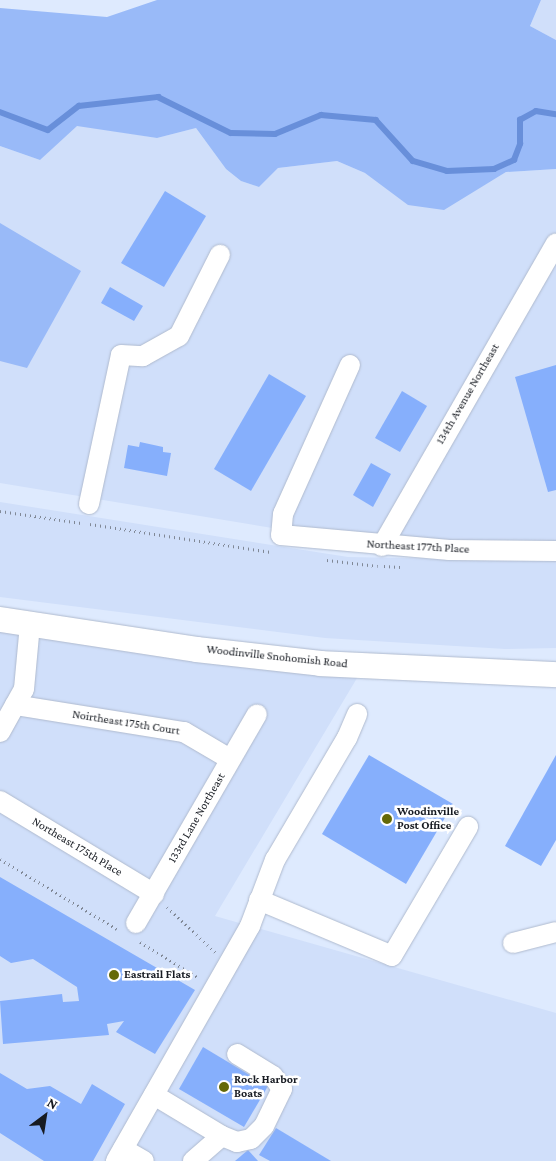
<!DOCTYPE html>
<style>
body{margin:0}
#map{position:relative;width:556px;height:1161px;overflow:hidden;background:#deeafe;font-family:"Crimson Pro",serif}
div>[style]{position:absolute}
.built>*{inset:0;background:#d0dffa}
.green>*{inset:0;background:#99baf8}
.stream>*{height:5.5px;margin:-2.75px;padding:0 2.75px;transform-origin:2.75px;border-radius:2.75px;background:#688fda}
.building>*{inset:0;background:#86affc}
.path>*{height:3px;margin-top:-1.5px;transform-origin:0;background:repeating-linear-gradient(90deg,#808896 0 1px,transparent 0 5px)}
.roads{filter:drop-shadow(0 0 1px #afbace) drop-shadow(0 0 1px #afbace)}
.minor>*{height:20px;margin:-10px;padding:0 10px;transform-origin:10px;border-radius:10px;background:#fff}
.major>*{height:25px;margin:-12.5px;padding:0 12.5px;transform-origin:12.5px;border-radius:12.5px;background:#fff}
.dots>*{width:14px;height:14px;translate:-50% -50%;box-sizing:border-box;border:2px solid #fff;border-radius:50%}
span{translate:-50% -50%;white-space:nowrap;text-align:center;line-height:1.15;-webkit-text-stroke:5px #fff;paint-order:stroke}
.street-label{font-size:12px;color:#171b22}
.poi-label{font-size:12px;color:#171b22;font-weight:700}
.left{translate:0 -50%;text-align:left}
.north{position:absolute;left:20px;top:1091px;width:50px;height:50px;-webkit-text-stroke:4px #fff;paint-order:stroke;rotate:31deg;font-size:14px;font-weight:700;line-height:20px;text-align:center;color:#171b22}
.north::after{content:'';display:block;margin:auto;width:18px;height:22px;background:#171b22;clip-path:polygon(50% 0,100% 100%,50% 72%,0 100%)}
</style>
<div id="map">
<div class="built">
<i style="clip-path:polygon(541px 0,556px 0,556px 40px,530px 26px)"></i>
<i style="clip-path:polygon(77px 125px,157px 138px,196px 128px,226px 169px,241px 181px,259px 187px,278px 168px,337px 161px,365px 173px,474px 191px,506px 172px,556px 169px,556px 551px,382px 546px,0 483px,0 146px,40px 160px)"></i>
<i style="clip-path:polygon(0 502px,348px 557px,556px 561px,556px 648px,505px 649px,325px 638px,0 597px)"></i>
<i style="clip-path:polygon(0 615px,369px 658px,215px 916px,556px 1013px,556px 1161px,0 1161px)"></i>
</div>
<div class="green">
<i style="clip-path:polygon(157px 0,541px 0,530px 26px,556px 40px,556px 169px,506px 172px,444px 210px,408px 205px,365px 173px,337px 161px,278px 168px,259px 187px,241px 181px,226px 169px,196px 128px,157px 138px,77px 126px,40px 160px,0 146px,0 8px,107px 17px)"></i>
<i style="clip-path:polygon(0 223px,81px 271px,27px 368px,0 361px)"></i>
</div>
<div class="stream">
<i style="left:0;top:112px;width:51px;rotate:20.6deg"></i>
<i style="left:48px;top:130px;width:39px;rotate:-38deg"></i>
<i style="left:79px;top:106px;width:80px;rotate:-6.5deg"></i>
<i style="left:158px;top:97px;width:81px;rotate:26.3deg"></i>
<i style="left:231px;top:133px;width:44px;rotate:1.3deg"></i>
<i style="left:275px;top:134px;width:50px;rotate:-22.4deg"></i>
<i style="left:321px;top:115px;width:55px;rotate:5.2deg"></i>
<i style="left:376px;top:120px;width:55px;rotate:47.9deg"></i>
<i style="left:413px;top:161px;width:35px;rotate:16deg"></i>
<i style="left:447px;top:171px;width:47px;rotate:-2.4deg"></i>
<i style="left:494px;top:169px;width:22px;rotate:-24deg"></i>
<i style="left:514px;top:160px;width:17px;rotate:-69deg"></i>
<i style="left:520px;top:144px;width:24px;rotate:-90deg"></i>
<i style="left:520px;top:120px;width:18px;rotate:-29deg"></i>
<i style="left:536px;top:111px;width:20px;rotate:9deg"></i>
</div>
<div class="building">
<i style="clip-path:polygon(165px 191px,206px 216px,164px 287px,121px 263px)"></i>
<i style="clip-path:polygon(110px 287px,143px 306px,134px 321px,101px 303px)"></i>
<i style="clip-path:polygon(556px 365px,556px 490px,548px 492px,515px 377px)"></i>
<i style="clip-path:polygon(269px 374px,306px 396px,251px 491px,214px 469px)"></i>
<i style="clip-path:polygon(402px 391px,427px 406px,400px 452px,375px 438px)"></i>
<i style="clip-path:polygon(140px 442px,163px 447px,163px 452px,171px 453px,167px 476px,124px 468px,128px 445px,139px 447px)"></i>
<i style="clip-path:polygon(371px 463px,391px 474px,373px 507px,353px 495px)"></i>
<i style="clip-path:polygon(369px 755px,453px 804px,406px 884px,322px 834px)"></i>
<i style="clip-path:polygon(556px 755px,556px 840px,541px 866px,505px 846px)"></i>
<i style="clip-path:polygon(0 877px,195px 990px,155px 1054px,116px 1032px,124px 1021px,107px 1024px,109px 1035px,3px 1044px,0 1001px,62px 994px,63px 1002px,79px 1001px,77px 987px,33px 959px,11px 963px,0 956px)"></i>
<i style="clip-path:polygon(203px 1047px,268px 1086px,244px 1127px,179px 1089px)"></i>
<i style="clip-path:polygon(0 1073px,27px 1089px,50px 1086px,81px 1104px,92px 1084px,125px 1104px,93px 1161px,44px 1161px,0 1133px)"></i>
<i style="clip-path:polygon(276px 1128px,331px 1161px,270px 1161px,259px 1155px)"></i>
<i style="clip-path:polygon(248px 1150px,258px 1161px,235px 1161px)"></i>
</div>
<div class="path">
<i style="left:0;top:511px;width:82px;rotate:8.4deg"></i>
<i style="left:90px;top:524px;width:183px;rotate:8.8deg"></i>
<i style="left:327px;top:560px;width:51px;rotate:6.7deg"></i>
<i style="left:384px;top:566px;width:16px;rotate:4deg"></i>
<i style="left:0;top:859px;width:136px;rotate:30.9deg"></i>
<i style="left:167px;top:907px;width:66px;rotate:43.2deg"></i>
<i style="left:140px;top:942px;width:69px;rotate:31.4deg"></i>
</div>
<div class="roads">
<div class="minor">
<i style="left:350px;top:365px;width:163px;rotate:114.2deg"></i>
<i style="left:283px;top:514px;width:21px;rotate:95deg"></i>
<i style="left:281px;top:535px;width:169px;rotate:5.1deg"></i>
<i style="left:449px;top:550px;width:107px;rotate:0.5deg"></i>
<i style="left:89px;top:504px;width:152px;rotate:-77.9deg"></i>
<i style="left:121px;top:355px;width:22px;rotate:3deg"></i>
<i style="left:143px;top:356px;width:41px;rotate:-29.1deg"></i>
<i style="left:179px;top:336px;width:91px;rotate:-63.2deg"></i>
<i style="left:382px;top:546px;width:349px;rotate:-60.1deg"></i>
<i style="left:15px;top:705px;width:171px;rotate:9.1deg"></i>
<i style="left:184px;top:732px;width:53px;rotate:30.4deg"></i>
<i style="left:0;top:732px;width:49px;rotate:-60.8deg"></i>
<i style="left:24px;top:689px;width:65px;rotate:-84.7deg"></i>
<i style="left:0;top:801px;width:180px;rotate:31.1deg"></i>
<i style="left:259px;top:900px;width:144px;rotate:22.8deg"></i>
<i style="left:392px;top:956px;width:150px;rotate:-59.5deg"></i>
<i style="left:136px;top:923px;width:241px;rotate:-59.9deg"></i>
<i style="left:513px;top:943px;width:44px;rotate:-14.3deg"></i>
<i style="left:154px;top:1095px;width:79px;rotate:31.1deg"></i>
<i style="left:222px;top:1136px;width:16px;rotate:22deg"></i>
<i style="left:237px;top:1142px;width:14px;rotate:-12deg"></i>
<i style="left:251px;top:1139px;width:18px;rotate:-45deg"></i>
<i style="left:264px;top:1126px;width:41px;rotate:-64.1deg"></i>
<i style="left:282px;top:1089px;width:16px;rotate:-125deg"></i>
<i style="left:273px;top:1076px;width:42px;rotate:-148.6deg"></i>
<i style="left:123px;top:1149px;width:24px;rotate:30deg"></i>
<i style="left:116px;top:1161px;width:271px;rotate:-60.3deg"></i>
<i style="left:250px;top:926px;width:71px;rotate:-69.3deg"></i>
<i style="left:275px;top:860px;width:142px;rotate:-59.5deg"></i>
<i style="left:347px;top:738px;width:26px;rotate:-67deg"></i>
<i style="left:193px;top:1161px;width:38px;rotate:-41deg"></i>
</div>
<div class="major">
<i style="left:0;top:619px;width:198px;rotate:8.7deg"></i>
<i style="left:196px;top:649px;width:125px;rotate:6.4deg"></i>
<i style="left:320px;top:663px;width:236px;rotate:2.7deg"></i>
</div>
</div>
<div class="dots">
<i style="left:387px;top:819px;background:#646908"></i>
<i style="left:114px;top:975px;background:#646908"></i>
<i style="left:224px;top:1087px;background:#646908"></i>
</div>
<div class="street-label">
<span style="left:468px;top:394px;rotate:-60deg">134th Avenue Northeast</span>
<span style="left:418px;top:547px;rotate:3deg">Northeast 177th Place</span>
<span style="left:277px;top:657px;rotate:6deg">Woodinville Snohomish Road</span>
<span style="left:126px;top:723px;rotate:9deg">Noirtheast 175th Court</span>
<span style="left:197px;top:818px;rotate:-60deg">133rd Lane Northeast</span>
<span style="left:77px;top:847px;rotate:31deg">Northeast 175th Place</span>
</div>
<div class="poi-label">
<span class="left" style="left:397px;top:819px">Woodinville<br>Post Office</span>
<span class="left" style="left:124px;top:975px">Eastrail Flats</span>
<span class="left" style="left:234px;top:1087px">Rock Harbor<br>Boats</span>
</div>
<div class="north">N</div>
</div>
